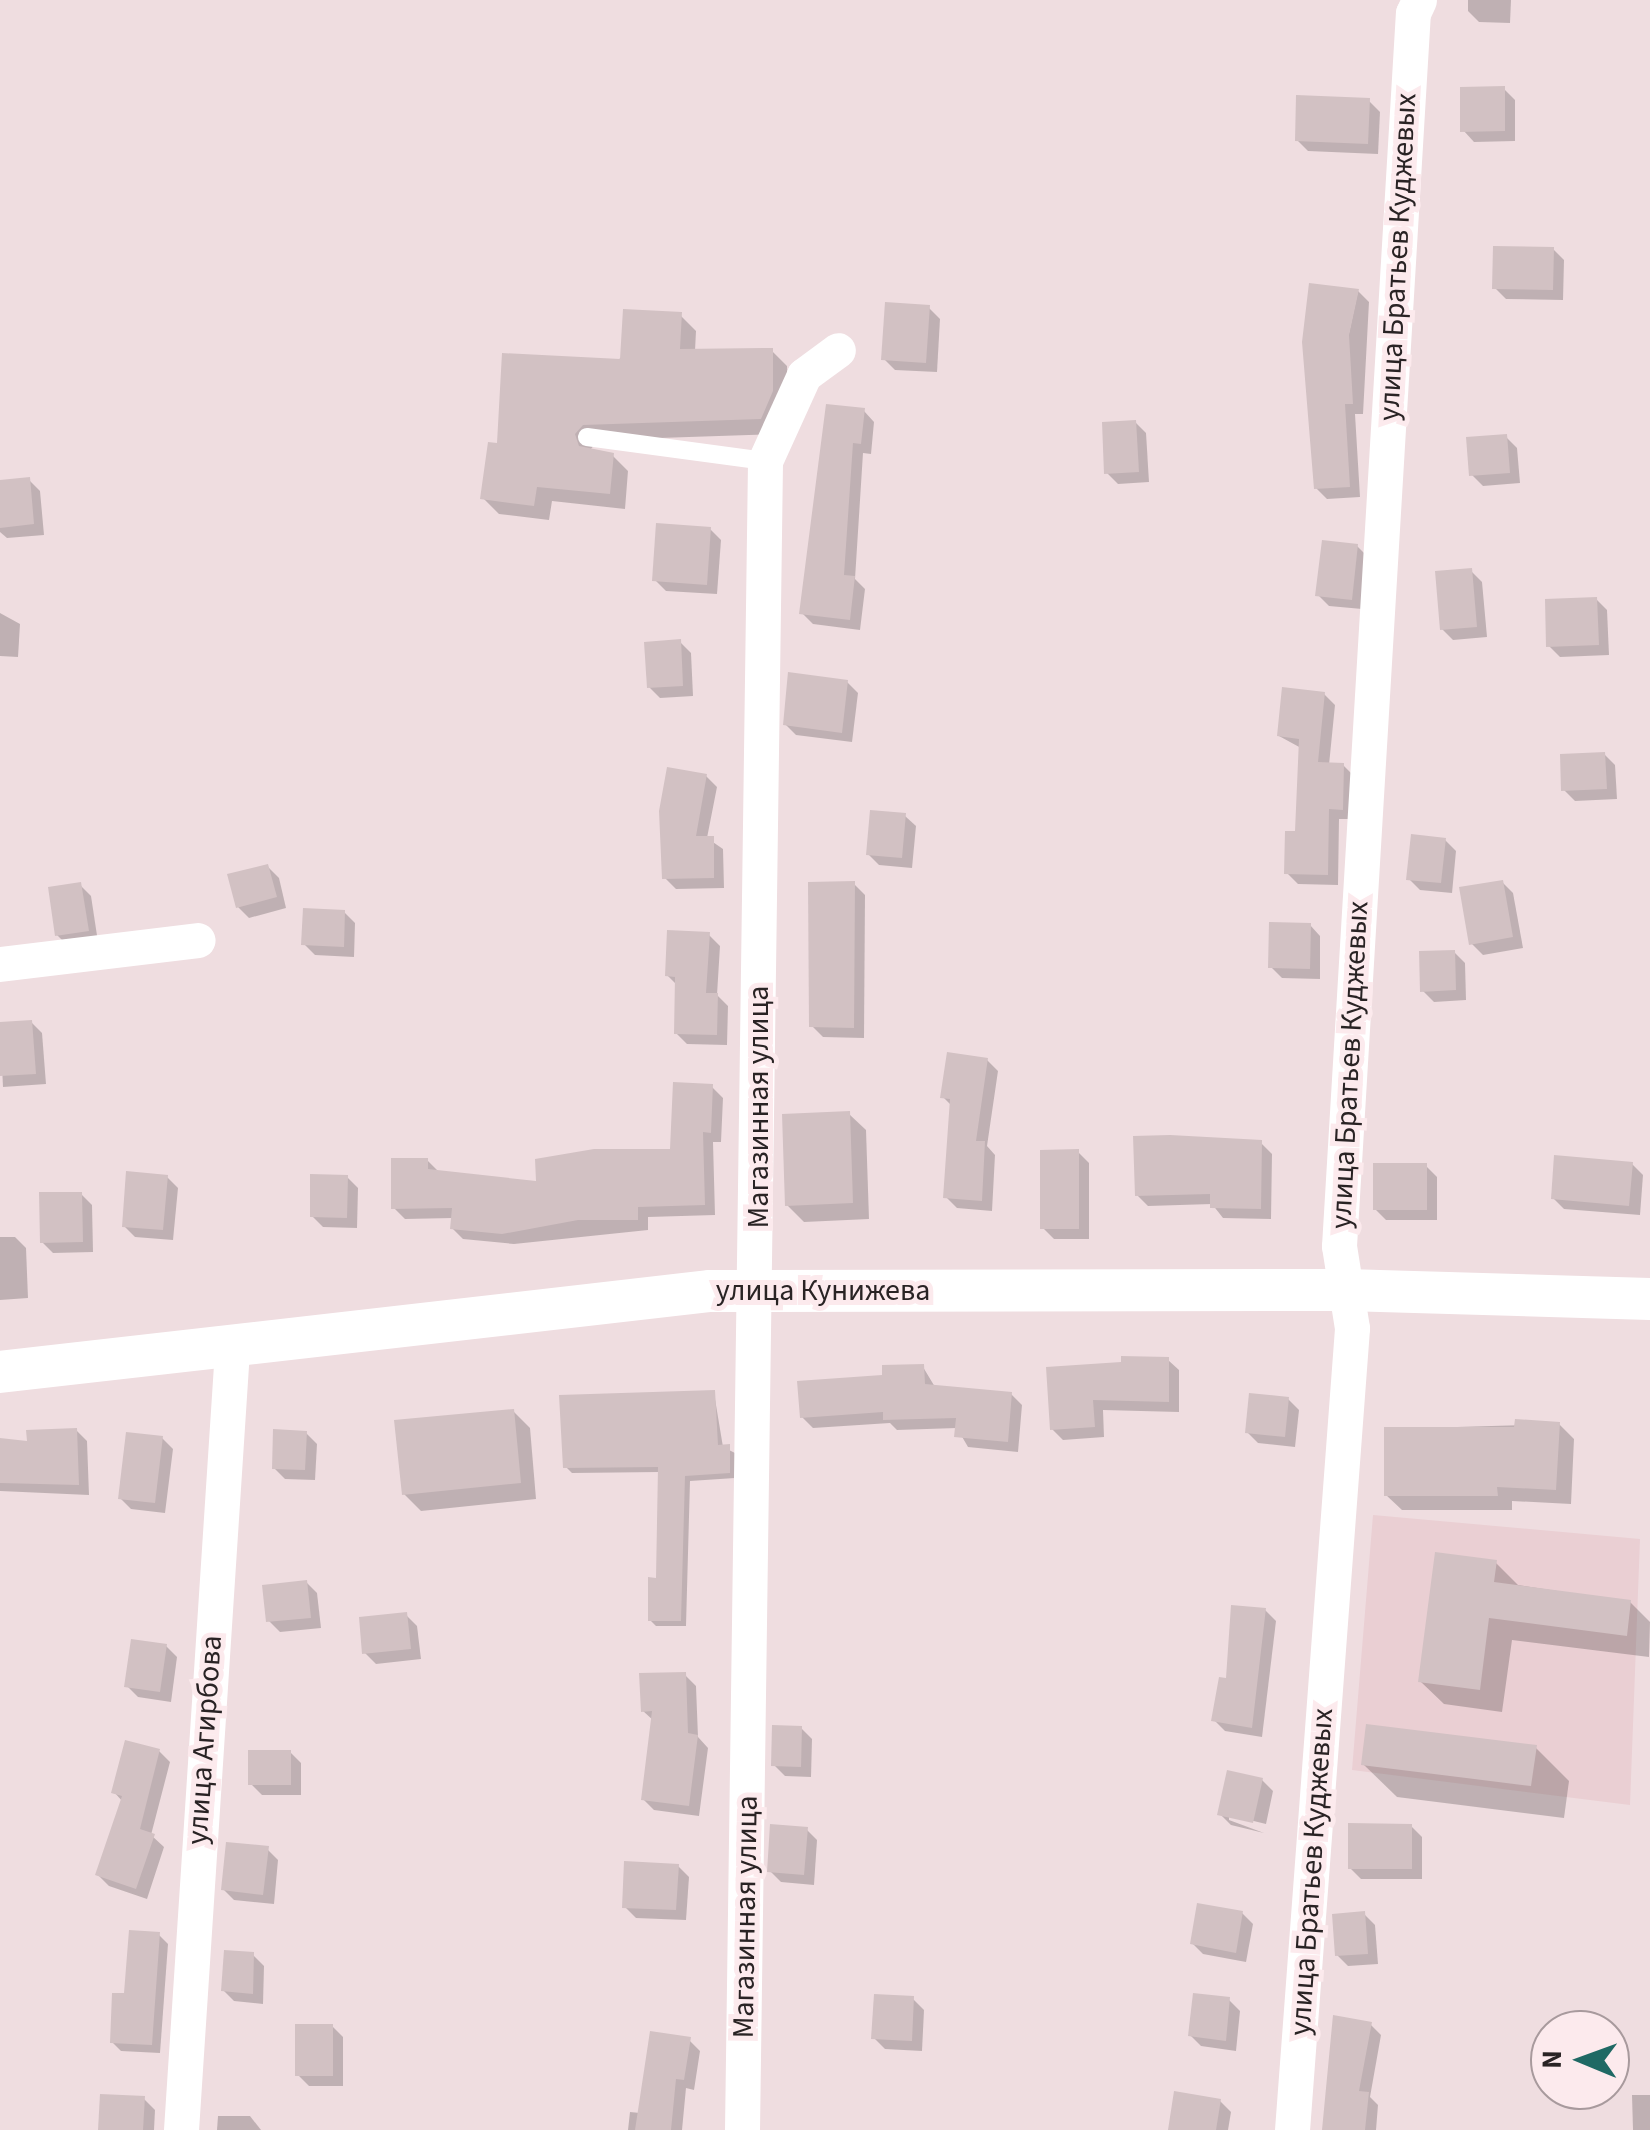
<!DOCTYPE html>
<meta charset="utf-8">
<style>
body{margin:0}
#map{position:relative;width:1650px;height:2130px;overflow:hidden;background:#efdde0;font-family:"Source Sans 3",sans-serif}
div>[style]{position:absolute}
.built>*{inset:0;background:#eacfd3}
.shadow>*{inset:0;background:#0003}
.building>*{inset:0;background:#d2c1c3}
.service>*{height:18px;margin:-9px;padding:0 9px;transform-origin:9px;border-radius:9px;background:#fff}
.minor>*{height:35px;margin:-17.5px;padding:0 17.5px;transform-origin:17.5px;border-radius:17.5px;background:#fff}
.tertiary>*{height:42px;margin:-21px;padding:0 21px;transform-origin:21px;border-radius:21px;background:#fff}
span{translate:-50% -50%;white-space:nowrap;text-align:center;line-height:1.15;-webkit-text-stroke:10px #fceaed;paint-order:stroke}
.street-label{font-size:30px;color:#292324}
.north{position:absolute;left:1530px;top:2010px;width:100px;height:100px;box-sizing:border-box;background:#fceaed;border:2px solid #a89a9d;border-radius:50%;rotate:271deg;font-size:28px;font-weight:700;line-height:40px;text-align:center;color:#292324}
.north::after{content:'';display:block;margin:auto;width:35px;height:45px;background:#1f6964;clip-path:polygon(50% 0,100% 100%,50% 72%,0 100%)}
</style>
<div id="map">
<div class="built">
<i style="clip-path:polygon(1373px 1515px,1640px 1539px,1630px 1805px,1352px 1770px)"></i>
</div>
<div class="shadow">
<i style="clip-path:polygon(1468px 0,1511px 0,1510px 23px,1479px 22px,1468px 11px)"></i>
<i style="clip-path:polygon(1504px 89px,1515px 100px,1515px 141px,1474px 142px,1463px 130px)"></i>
<i style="clip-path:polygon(1369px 101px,1380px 112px,1378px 154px,1308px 151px,1297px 140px)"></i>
<i style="clip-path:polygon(1553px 249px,1564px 260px,1563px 300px,1506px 299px,1495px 288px)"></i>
<i style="clip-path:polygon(1358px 291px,1369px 302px,1363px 414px,1355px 414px,1360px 497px,1327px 499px,1316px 488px)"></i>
<i style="clip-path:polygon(929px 308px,940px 319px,937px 372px,895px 370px,884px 359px)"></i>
<i style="clip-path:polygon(680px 315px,696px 331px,695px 351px,772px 351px,787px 366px,788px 408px,776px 434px,599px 440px,589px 451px,613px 456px,628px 471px,625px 509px,552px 501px,549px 520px,499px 514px,483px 498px,499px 446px)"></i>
<i style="clip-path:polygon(828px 406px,864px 411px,874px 422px,871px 454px,863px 453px,855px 579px,865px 589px,860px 630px,813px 624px,802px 613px)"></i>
<i style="clip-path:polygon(1135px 422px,1146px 433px,1149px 482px,1118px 484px,1107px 473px)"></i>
<i style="clip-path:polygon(1506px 437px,1517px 448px,1520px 483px,1483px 486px,1472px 475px)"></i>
<i style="clip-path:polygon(29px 480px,40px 491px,44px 535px,7px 538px,0 532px,0 482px)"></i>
<i style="clip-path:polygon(710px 529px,721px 540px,717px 594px,666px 591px,655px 580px)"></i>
<i style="clip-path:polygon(1357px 546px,1368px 557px,1362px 609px,1329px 606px,1318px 595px)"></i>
<i style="clip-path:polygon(1471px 571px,1482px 582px,1487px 637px,1453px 640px,1442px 629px)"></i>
<i style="clip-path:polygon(1596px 599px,1607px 610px,1609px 655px,1560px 657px,1549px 646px)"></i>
<i style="clip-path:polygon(0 613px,20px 624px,18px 657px,0 656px)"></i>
<i style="clip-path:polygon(680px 642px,691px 653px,693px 696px,660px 698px,649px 687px)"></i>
<i style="clip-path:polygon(847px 682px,858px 693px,852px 742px,796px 735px,785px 724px)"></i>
<i style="clip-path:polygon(1324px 694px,1335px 705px,1329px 765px,1343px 765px,1354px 776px,1353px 819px,1339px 819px,1338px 885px,1298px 884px,1287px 873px,1298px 834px,1301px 748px,1279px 736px)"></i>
<i style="clip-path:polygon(1604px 754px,1615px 765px,1617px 799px,1575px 801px,1564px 790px)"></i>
<i style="clip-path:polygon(706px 776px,717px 787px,707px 838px,723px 849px,724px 888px,676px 889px,665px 878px)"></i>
<i style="clip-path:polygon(905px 816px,916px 826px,912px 868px,879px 865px,868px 854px)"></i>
<i style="clip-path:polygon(1445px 840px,1456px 851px,1452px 893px,1420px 890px,1409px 879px)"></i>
<i style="clip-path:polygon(268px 867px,279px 878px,286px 908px,249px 918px,238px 907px)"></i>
<i style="clip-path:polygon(1502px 882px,1513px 893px,1523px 948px,1483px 955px,1472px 944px)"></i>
<i style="clip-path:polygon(854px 884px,865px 895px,864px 1038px,823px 1037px,812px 1026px)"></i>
<i style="clip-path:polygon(80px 885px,91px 896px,98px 942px,68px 946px,57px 935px)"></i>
<i style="clip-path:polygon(344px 912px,355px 923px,354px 957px,315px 955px,304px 944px)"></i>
<i style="clip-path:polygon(1310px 925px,1320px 936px,1320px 979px,1282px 978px,1271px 967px)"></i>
<i style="clip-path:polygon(709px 935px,720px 946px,717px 995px,728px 1006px,727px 1045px,687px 1044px,676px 1033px,677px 985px,667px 975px)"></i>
<i style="clip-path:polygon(1454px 952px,1465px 963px,1466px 1000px,1434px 1002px,1423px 991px)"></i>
<i style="clip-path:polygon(31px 1022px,42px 1033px,46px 1084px,3px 1087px,0 1024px)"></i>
<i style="clip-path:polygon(987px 1060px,998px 1071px,987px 1146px,995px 1155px,992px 1211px,957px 1208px,946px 1197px,952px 1106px,943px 1097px)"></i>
<i style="clip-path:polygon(712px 1087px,723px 1098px,721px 1142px,713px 1142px,715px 1215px,648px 1217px,648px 1230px,514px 1244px,463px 1239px,452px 1228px,453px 1218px,405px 1219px,394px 1208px,427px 1160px,438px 1171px,539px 1184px,673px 1151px)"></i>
<i style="clip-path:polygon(849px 1114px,866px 1130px,869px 1219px,804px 1222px,787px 1205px)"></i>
<i style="clip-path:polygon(1261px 1143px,1272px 1154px,1271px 1219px,1223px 1218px,1212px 1204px,1148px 1206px,1137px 1195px)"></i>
<i style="clip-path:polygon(1078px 1152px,1089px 1163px,1089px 1239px,1054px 1239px,1043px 1228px)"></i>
<i style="clip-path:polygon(1632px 1164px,1643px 1175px,1640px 1215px,1564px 1209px,1553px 1198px)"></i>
<i style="clip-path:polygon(1426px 1166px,1437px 1177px,1437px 1220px,1386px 1220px,1375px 1209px)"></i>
<i style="clip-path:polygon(167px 1177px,178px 1188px,173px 1240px,135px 1237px,124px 1226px)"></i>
<i style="clip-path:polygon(347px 1177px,358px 1188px,357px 1228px,323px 1227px,312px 1216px)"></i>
<i style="clip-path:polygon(81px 1194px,92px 1205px,93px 1252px,53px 1253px,42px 1242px)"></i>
<i style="clip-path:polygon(0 1237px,15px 1237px,26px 1248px,28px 1298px,0 1300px)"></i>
<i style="clip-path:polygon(1168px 1360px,1179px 1370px,1179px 1412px,1103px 1410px,1104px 1437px,1063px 1440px,1052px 1429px,1049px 1369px)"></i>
<i style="clip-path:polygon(923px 1367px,935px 1387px,1011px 1394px,1022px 1405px,1018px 1452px,968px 1447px,957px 1428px,897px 1430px,890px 1423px,813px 1428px,802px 1417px)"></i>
<i style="clip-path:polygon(714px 1393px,723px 1447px,735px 1453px,735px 1478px,690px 1481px,686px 1626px,656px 1626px,650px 1620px,658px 1580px,660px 1472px,572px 1473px,566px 1467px)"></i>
<i style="clip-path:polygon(1288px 1399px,1299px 1410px,1295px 1447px,1258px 1443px,1247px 1432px)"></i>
<i style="clip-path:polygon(513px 1411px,530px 1428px,536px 1499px,421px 1511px,404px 1494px)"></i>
<i style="clip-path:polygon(1559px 1424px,1574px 1439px,1571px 1504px,1512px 1501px,1512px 1510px,1402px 1510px,1386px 1495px,1387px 1429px)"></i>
<i style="clip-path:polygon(76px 1430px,87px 1441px,89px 1495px,0 1491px,0 1440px,29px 1443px)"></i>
<i style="clip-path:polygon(306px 1433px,317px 1444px,315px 1480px,285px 1479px,274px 1468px)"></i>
<i style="clip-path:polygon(162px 1438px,173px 1449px,165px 1513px,131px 1509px,120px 1498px)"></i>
<i style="clip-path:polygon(1496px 1563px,1518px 1585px,1630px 1602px,1650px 1622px,1649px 1657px,1512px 1640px,1502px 1712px,1444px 1704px,1421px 1682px)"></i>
<i style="clip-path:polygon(306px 1582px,317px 1593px,321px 1628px,280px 1632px,269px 1621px)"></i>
<i style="clip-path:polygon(1265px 1610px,1276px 1621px,1262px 1737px,1225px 1731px,1214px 1720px)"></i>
<i style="clip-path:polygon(406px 1615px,417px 1626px,421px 1659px,376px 1664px,365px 1653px)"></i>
<i style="clip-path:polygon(166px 1646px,177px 1657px,171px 1702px,138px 1697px,127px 1686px)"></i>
<i style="clip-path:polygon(685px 1675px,696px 1686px,698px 1737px,708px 1748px,699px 1816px,654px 1810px,643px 1799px,654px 1721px,643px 1711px)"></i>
<i style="clip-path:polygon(801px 1728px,812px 1739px,811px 1777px,785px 1776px,774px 1765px)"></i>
<i style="clip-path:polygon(1536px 1748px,1569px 1781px,1564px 1818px,1397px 1797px,1363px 1764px)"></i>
<i style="clip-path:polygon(159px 1751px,170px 1762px,151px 1835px,164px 1847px,147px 1899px,109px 1886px,98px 1875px,123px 1802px,114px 1792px)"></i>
<i style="clip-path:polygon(290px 1752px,301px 1763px,301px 1795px,262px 1795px,251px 1784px)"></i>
<i style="clip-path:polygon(1262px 1780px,1273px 1791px,1266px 1824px,1229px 1815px,1229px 1820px,1264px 1833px,1231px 1825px,1220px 1814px)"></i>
<i style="clip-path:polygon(1411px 1826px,1422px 1837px,1422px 1879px,1361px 1879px,1350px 1868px)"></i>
<i style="clip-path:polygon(806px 1829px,817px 1840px,814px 1885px,781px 1882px,770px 1871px)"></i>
<i style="clip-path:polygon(267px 1849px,278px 1860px,274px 1904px,234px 1900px,223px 1889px)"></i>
<i style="clip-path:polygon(678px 1866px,689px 1877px,686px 1920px,636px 1918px,625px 1907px)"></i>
<i style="clip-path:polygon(1242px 1913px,1253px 1924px,1246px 1962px,1203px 1954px,1192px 1943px)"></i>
<i style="clip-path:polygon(1364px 1914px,1375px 1925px,1378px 1964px,1348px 1966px,1337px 1955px)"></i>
<i style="clip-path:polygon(159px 1935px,168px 1944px,160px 2053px,121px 2051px,112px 2042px,126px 1996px)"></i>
<i style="clip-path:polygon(253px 1955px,264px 1966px,263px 2004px,234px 2001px,223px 1990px)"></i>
<i style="clip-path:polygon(913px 1999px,924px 2010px,922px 2051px,885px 2049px,874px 2038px)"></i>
<i style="clip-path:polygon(1229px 2000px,1240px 2011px,1236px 2051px,1201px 2046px,1190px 2035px)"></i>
<i style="clip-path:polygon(1370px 2024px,1381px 2035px,1370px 2097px,1378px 2105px,1376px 2130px,1325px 2130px)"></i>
<i style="clip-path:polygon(332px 2026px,343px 2037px,343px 2086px,309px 2086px,298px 2075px)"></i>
<i style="clip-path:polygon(689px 2040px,700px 2051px,694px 2090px,686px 2088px,682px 2130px,628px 2130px,630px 2112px,640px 2113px)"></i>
<i style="clip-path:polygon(1632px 2095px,1650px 2095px,1650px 2130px,1633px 2130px)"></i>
<i style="clip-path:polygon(144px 2099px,155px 2110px,154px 2130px,101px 2130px)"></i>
<i style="clip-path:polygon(1220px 2101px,1231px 2112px,1228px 2130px,1171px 2130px)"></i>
<i style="clip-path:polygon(218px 2116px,250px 2116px,261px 2130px,217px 2130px)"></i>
</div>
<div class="building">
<i style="clip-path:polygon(1505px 86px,1505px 131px,1460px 132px,1460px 87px)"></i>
<i style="clip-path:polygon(1296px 95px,1370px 98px,1368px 144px,1295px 141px)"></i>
<i style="clip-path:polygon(1493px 246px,1554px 247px,1553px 290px,1492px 289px)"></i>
<i style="clip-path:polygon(1309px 283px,1359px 289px,1349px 335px,1353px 404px,1345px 404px,1350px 487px,1314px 489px,1302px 342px)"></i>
<i style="clip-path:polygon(885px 302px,930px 305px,926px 363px,881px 360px)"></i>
<i style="clip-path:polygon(623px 309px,682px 312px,680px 349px,773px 348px,773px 391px,761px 419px,583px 425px,575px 434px,579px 446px,614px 453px,610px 494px,537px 487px,534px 506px,480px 499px,488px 442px,497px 443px,502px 353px,620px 359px)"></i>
<i style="clip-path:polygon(826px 404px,865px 408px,861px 444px,853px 443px,844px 575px,855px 576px,850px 620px,799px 614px)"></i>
<i style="clip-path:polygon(1136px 420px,1139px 472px,1104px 474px,1102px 422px)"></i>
<i style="clip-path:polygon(1507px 434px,1510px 473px,1469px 476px,1466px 437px)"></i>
<i style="clip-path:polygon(30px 477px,34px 524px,0 528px,0 480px)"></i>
<i style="clip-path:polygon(656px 523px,711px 527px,707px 585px,652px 581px)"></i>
<i style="clip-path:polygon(1322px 540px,1358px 544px,1352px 600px,1315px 596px)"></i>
<i style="clip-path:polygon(1472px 568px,1477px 627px,1440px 630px,1435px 571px)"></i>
<i style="clip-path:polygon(1597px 597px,1599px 645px,1546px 647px,1545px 599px)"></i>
<i style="clip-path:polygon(681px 639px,683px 686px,647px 688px,644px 642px)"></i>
<i style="clip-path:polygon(788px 672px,848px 680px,842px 733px,783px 725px)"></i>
<i style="clip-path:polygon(1282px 687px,1325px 692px,1318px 762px,1344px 763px,1343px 810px,1329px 809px,1328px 875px,1284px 874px,1285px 831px,1295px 831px,1299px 739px,1277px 736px)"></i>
<i style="clip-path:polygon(1605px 752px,1607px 789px,1561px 791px,1560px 754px)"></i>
<i style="clip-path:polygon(667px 767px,707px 774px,696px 836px,714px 836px,714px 878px,662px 879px,659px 811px)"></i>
<i style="clip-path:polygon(870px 810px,906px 813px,902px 858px,866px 855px)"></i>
<i style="clip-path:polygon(1411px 834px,1446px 838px,1441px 883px,1406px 880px)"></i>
<i style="clip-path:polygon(268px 864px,277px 897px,236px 908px,227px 874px)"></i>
<i style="clip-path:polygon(1503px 880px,1513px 937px,1469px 945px,1459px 887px)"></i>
<i style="clip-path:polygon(855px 881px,854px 1028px,809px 1027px,808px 882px)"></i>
<i style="clip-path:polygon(81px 882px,89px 931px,55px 936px,48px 887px)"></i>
<i style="clip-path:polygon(303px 908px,345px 910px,344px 947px,301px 945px)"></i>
<i style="clip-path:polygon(1269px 922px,1311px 923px,1310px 969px,1268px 968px)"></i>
<i style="clip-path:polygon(667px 930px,710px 932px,706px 993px,718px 993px,717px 1035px,674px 1034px,675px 977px,665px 976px)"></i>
<i style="clip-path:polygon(1455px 950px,1456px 990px,1420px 992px,1419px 951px)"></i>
<i style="clip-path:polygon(32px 1020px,36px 1074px,0 1076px,0 1022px)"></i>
<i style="clip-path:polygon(947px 1052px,988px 1058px,976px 1141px,985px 1141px,982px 1201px,943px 1198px,950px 1099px,940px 1098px)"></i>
<i style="clip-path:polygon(673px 1082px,713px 1084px,711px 1133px,703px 1132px,705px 1205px,638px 1207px,638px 1220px,578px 1220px,502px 1234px,450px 1229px,452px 1208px,391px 1209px,391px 1158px,428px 1158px,428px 1169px,536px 1181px,535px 1159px,594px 1149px,670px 1149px)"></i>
<i style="clip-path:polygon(850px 1111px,853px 1203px,785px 1206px,782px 1114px)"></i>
<i style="clip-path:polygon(1170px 1135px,1262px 1140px,1261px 1209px,1210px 1208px,1210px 1194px,1135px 1196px,1133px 1136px)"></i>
<i style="clip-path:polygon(1079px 1149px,1079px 1229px,1040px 1229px,1040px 1150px)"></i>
<i style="clip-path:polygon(1554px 1155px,1633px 1162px,1629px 1206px,1551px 1199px)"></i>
<i style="clip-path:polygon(1373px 1163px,1427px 1163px,1427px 1210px,1373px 1210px)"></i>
<i style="clip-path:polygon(126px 1171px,168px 1175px,163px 1230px,122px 1227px)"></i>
<i style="clip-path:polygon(310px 1174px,348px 1175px,347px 1218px,310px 1217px)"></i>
<i style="clip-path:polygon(39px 1192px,82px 1192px,83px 1242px,40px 1243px)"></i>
<i style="clip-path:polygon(1121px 1356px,1169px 1357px,1169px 1402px,1093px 1400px,1095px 1427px,1050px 1430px,1046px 1367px,1121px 1362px)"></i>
<i style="clip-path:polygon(924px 1364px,925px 1384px,1012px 1392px,1008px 1442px,954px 1437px,956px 1418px,883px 1420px,883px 1412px,800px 1418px,797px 1381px,882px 1375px,882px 1365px)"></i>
<i style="clip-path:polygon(715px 1390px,718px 1445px,730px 1444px,730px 1473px,685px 1476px,681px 1621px,648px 1621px,648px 1577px,656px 1578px,658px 1467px,563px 1468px,559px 1395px)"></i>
<i style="clip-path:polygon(1249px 1393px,1289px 1397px,1285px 1437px,1245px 1433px)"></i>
<i style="clip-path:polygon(514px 1409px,521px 1483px,402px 1495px,394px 1420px)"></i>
<i style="clip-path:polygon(1515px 1419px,1560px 1422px,1556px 1490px,1497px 1487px,1498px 1496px,1384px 1496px,1384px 1427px,1514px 1427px)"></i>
<i style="clip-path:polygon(77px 1428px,79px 1485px,0 1483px,0 1438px,27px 1441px,26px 1430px)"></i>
<i style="clip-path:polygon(273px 1429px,307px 1431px,305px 1470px,272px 1469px)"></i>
<i style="clip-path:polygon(126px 1432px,163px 1436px,155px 1503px,118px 1499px)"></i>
<i style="clip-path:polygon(1435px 1552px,1497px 1560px,1494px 1582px,1631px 1600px,1627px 1636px,1489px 1618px,1480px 1690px,1418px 1682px)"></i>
<i style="clip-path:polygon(307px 1580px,311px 1618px,266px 1622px,262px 1585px)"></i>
<i style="clip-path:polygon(1231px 1605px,1266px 1608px,1252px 1728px,1211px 1721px,1219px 1677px,1226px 1678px)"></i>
<i style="clip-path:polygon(407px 1612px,411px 1649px,362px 1654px,359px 1617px)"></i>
<i style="clip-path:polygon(131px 1639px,167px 1644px,160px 1692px,124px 1687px)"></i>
<i style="clip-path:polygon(686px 1672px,688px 1733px,698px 1735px,689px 1806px,641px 1800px,652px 1711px,641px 1712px,639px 1673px)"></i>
<i style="clip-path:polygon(1366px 1724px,1537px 1745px,1531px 1786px,1361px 1765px)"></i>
<i style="clip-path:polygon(772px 1725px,802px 1726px,801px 1767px,771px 1766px)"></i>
<i style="clip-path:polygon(125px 1740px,160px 1749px,140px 1829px,155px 1834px,136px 1889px,95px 1875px,122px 1796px,111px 1793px)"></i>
<i style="clip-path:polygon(248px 1750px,291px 1750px,291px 1785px,248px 1785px)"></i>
<i style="clip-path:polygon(1227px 1770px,1263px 1778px,1253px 1823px,1217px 1815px)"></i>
<i style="clip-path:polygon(1348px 1823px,1412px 1824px,1412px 1869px,1348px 1869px)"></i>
<i style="clip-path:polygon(770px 1824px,808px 1827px,804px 1875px,767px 1872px)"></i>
<i style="clip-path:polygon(226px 1842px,269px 1846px,263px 1895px,221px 1890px)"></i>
<i style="clip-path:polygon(624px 1861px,679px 1864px,676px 1910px,622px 1908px)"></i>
<i style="clip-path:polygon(1197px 1903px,1243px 1911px,1236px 1953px,1190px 1944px)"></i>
<i style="clip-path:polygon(1365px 1911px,1368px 1954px,1335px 1956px,1332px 1914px)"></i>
<i style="clip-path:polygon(129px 1930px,160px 1932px,152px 2045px,110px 2043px,112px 1993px,124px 1993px)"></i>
<i style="clip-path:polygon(224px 1950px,254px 1952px,253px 1994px,221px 1991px)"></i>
<i style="clip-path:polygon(1193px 1993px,1230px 1997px,1226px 2041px,1188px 2036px)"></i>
<i style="clip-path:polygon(874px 1994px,914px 1996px,912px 2041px,871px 2039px)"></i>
<i style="clip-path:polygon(1333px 2015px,1372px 2022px,1359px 2091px,1369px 2092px,1365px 2130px,1322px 2130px)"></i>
<i style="clip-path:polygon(295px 2024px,333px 2024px,333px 2076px,295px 2076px)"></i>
<i style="clip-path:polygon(650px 2031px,691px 2037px,684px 2080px,676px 2079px,671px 2130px,635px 2130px)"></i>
<i style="clip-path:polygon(1174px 2091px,1221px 2099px,1216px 2130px,1168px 2130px)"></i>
<i style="clip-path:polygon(100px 2094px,145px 2096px,143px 2130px,98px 2130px)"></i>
</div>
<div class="service">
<i style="left:587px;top:437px;width:180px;rotate:7.7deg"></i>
</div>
<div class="minor">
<i style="left:0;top:964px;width:199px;rotate:-6.9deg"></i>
<i style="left:181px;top:2130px;width:782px;rotate:-86.26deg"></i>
<i style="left:742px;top:2130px;width:1669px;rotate:-89.21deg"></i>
<i style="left:765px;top:461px;width:94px;rotate:-65.6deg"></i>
<i style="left:804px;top:375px;width:42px;rotate:-36.3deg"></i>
<i style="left:1292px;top:2130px;width:804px;rotate:-85.72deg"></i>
<i style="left:1352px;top:1328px;width:83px;rotate:-99deg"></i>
<i style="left:1339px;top:1246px;width:1235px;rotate:-86.57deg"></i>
<i style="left:1413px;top:13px;width:14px;rotate:-65deg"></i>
</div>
<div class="tertiary">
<i style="left:0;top:1372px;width:715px;rotate:-6.51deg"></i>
<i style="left:710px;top:1291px;width:636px;rotate:-0.09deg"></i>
<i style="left:1346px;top:1290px;width:304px;rotate:1.7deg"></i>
</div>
<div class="street-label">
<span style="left:1398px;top:257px;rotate:-87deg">улица Братьев Куджевых</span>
<span style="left:1350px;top:1065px;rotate:-87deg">улица Братьев Куджевых</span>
<span style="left:759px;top:1107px;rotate:-90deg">Магазинная улица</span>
<span style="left:823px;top:1291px">улица Кунижева</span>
<span style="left:205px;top:1740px;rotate:-86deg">улица Агирбова</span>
<span style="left:1312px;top:1872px;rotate:-86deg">улица Братьев Куджевых</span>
<span style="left:746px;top:1917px;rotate:-89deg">Магазинная улица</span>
</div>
<div class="north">N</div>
</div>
